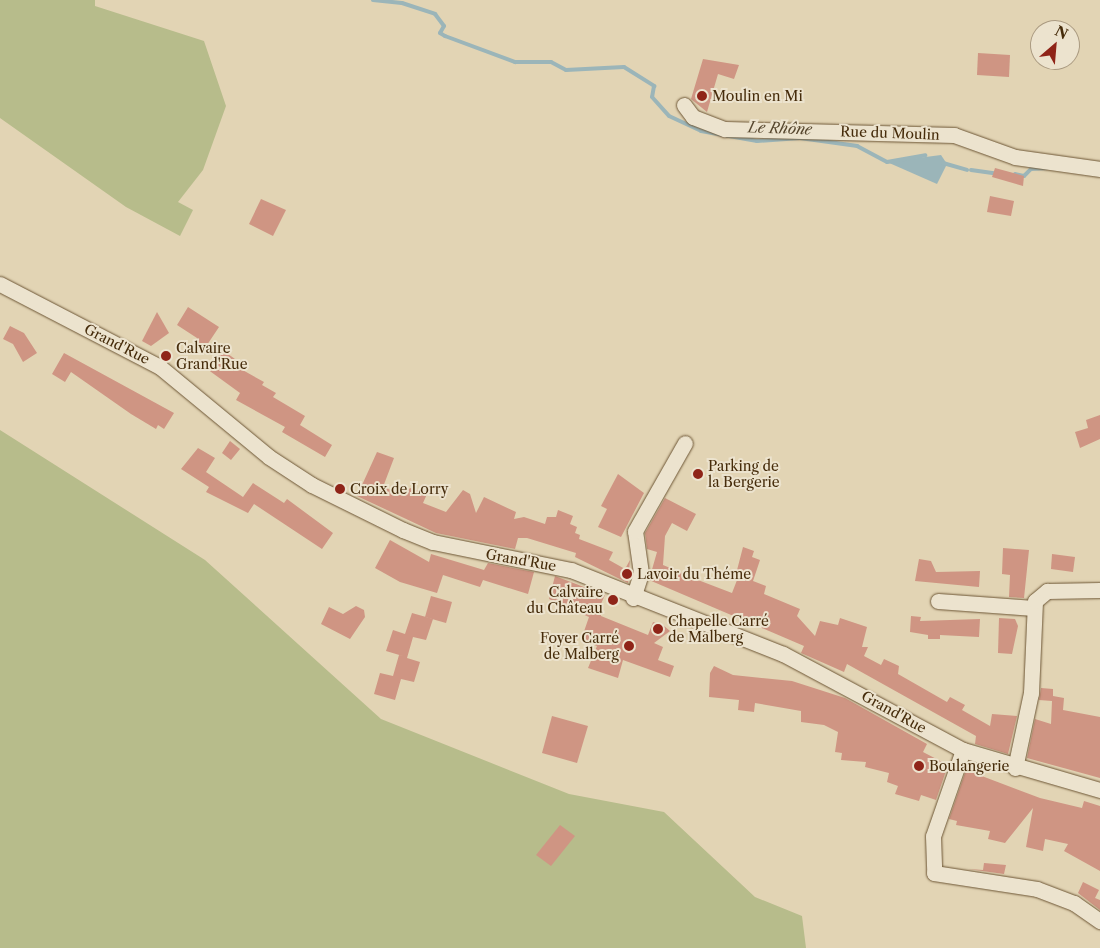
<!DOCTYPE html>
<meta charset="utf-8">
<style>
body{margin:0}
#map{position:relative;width:1100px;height:948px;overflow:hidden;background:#e2d4b4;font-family:"Libre Caslon Text",serif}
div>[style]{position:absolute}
.green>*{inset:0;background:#b7bc8b}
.water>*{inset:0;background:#9bb5b9}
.stream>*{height:4px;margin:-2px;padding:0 2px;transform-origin:2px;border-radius:2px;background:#9bb5b9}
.building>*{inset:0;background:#cf9583}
.roads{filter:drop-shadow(0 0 1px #6d5635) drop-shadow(0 0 1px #6d5635)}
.minor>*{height:15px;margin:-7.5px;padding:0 7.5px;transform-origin:7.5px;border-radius:7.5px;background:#ece3ce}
.dots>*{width:14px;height:14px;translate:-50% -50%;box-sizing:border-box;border:2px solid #ece3ce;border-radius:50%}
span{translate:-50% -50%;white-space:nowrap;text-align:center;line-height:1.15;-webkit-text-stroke:4px #ece3ce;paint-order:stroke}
.poi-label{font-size:14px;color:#462c0b}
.left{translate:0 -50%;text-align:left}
.right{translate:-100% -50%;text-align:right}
.street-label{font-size:14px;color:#462c0b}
.water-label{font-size:15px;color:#57472e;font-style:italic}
.north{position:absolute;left:1030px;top:20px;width:50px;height:50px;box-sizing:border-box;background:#ece3ce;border:1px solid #aa9a80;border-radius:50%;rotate:27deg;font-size:14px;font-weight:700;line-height:20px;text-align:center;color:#462c0b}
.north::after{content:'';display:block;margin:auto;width:18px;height:22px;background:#8f2418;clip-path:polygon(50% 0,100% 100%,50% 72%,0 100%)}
</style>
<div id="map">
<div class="green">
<i style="clip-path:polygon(0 0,95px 0,95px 6px,204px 41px,226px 106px,203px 170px,178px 202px,193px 210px,180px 236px,126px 207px,0 118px)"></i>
<i style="clip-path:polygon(0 430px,205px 560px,381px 719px,569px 794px,664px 812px,755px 897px,802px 916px,806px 948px,0 948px)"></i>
</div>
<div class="water">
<i style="clip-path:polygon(941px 155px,947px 164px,937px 184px,887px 162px)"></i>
</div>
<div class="stream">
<i style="left:373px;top:0;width:29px;rotate:6deg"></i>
<i style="left:402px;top:3px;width:35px;rotate:18deg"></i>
<i style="left:435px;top:14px;width:15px;rotate:53deg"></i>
<i style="left:444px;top:26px;width:8px;rotate:120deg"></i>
<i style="left:440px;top:33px;width:6px;rotate:31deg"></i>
<i style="left:445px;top:36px;width:75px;rotate:20.4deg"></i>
<i style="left:515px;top:62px;width:36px"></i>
<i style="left:551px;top:62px;width:17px;rotate:28deg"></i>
<i style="left:566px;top:70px;width:58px;rotate:-3deg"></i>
<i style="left:624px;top:67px;width:36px;rotate:32deg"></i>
<i style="left:654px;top:86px;width:11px;rotate:100deg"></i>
<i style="left:652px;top:97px;width:25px;rotate:48deg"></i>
<i style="left:669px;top:116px;width:35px;rotate:25deg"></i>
<i style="left:701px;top:131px;width:57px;rotate:10.1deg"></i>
<i style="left:757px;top:141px;width:43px;rotate:-4deg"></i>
<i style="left:800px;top:138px;width:58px;rotate:8deg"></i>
<i style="left:857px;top:146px;width:34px;rotate:28deg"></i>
<i style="left:887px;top:162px;width:39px;rotate:-10deg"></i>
<i style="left:943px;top:163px;width:25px;rotate:16deg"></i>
<i style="left:971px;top:170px;width:27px;rotate:8deg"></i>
<i style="left:1015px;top:174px;width:9px;rotate:13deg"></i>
<i style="left:1024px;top:176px;width:10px;rotate:-45deg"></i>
<i style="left:1031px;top:169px;width:17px;rotate:-3deg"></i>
</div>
<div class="building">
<i style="clip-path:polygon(978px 53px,1010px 55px,1009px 77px,977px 75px)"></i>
<i style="clip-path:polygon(703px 59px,739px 65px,734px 79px,718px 74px,707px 112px,691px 99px)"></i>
<i style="clip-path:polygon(995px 168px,1024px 176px,1023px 186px,992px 177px)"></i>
<i style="clip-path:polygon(990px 196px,1014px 201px,1011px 216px,987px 212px)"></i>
<i style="clip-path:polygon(261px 199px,286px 210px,273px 236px,249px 224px)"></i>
<i style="clip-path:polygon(188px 307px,219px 327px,205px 348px,195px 342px,197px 338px,177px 325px)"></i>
<i style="clip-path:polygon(157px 312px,169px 333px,151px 346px,142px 341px)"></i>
<i style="clip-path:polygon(10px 326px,24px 333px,37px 353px,23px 362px,13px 344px,3px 339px)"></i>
<i style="clip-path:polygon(221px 349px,242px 364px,239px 368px,264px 382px,262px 385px,276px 393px,273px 397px,305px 416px,300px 425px,332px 445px,325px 457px,282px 432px,285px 427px,236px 400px,240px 393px,207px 369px)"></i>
<i style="clip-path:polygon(64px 353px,174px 413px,164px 429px,158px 425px,156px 429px,131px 414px,71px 372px,65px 382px,52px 374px)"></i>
<i style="clip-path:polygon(1100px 415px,1100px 439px,1080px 448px,1075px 432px,1088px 428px,1086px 420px)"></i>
<i style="clip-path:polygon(230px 441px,240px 449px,231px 460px,222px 453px)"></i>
<i style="clip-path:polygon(198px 448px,215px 458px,206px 472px,243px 497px,253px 483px,284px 503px,287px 499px,333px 533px,322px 549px,254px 504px,248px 513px,206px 492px,209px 487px,181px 469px)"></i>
<i style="clip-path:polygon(377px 452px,394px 458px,383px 487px,404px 495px,410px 488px,427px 494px,423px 503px,446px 512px,463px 490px,470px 494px,476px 513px,484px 497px,516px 512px,514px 519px,524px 517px,545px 524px,547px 517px,556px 517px,558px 510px,573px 516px,570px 524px,577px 527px,575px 533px,580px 535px,579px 539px,613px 552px,609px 560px,625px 569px,630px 560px,628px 583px,575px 557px,576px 553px,527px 538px,518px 538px,515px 549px,436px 533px,357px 496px)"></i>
<i style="clip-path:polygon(618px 474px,644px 493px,621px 537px,598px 527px,607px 509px,601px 506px)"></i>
<i style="clip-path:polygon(665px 498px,696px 514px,687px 531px,672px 523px,665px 536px,663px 565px,687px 575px,689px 571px,700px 576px,698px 580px,732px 593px,739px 575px,736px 574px,743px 547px,754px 551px,752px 557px,760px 560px,753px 581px,766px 586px,764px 594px,800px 609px,797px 616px,815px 636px,820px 621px,838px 625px,840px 618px,867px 627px,862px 647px,868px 647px,864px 656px,881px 665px,884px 659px,899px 666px,898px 674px,947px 702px,950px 697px,965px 705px,962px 710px,990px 726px,992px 714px,1017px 716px,1008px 754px,975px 744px,976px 736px,847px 664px,844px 672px,801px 653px,804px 646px,649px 580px,657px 552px,647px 549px,645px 533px)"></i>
<i style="clip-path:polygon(390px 540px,429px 562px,431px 554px,484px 570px,488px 563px,534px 572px,528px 594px,483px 580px,480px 587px,443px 575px,437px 593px,400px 582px,375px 568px)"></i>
<i style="clip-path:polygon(1003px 548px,1029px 550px,1024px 598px,1009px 597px,1010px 575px,1002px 574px)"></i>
<i style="clip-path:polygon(1052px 554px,1075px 557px,1073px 572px,1051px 569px)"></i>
<i style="clip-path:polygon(919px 559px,931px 561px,936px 572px,980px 571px,979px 587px,915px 581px)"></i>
<i style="clip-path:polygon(555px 576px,605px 595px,600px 606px,601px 616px,648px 635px,653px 622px,663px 625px,670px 631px,654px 643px,663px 647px,658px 660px,674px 666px,670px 677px,623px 660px,618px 678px,588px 668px,597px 646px,581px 640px,589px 617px,549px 599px)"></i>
<i style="clip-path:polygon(431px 596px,452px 602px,446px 623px,425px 617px)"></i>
<i style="clip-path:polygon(356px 606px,364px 610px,365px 617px,350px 639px,321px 624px,329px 607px,343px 614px)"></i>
<i style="clip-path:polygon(412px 613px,433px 619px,426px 640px,413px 637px,407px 658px,420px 662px,414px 682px,401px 679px,395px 700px,374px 694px,380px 673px,393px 676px,399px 655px,406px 657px,386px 651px,393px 630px,405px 634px)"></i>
<i style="clip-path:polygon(911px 616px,921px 617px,920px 621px,980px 619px,979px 637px,940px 635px,940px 639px,928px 639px,928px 635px,910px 632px)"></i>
<i style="clip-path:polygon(999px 618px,1015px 619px,1018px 626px,1012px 654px,998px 653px)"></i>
<i style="clip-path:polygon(714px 666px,733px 675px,792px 681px,845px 698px,927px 744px,923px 752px,948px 765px,936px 800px,921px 795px,919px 801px,895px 794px,898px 786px,887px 782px,889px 773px,865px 767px,866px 762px,841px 760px,842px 753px,835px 752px,838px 732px,824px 725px,801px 722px,801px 711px,755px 703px,754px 712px,738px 710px,739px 700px,709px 697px,710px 673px)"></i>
<i style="clip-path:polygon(1041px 688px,1053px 689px,1053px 696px,1064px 698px,1063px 710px,1100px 717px,1100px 778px,1027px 758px,1035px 719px,1051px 724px,1052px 701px,1039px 700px)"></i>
<i style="clip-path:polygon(552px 716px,588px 726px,577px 763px,542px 753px)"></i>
<i style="clip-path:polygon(966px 770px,1040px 798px,1082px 808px,1084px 801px,1100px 806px,1100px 871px,1064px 851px,1068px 844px,1045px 839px,1043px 851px,1026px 847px,1033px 808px,1005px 843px,988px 839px,990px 831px,956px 825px,957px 821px,949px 819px)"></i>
<i style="clip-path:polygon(560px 825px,575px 836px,551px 866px,536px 855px)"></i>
<i style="clip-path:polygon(984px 863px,1006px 865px,1004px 874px,968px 869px,983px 870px)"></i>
<i style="clip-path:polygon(1083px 882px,1099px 890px,1095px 898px,1100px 900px,1100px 910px,1078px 893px)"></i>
</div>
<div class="roads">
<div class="minor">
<i style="left:684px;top:105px;width:15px;rotate:53deg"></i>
<i style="left:693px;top:117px;width:34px;rotate:21deg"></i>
<i style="left:725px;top:129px;width:229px;rotate:1.5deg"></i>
<i style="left:954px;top:135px;width:65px;rotate:19.8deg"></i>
<i style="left:1015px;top:157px;width:86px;rotate:8deg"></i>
<i style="left:0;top:284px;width:180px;rotate:27.4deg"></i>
<i style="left:160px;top:367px;width:141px;rotate:39.5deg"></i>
<i style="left:269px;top:457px;width:51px;rotate:33.1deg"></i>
<i style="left:312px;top:485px;width:102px;rotate:26.3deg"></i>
<i style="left:403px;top:530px;width:32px;rotate:22deg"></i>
<i style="left:433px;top:542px;width:141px;rotate:11.5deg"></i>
<i style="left:571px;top:570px;width:228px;rotate:21.6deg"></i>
<i style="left:783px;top:654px;width:204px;rotate:28.1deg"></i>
<i style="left:963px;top:750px;width:143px;rotate:16.3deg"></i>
<i style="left:633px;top:598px;width:26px;rotate:-72deg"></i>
<i style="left:641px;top:573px;width:42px;rotate:-98.1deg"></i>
<i style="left:635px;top:531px;width:101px;rotate:-60.4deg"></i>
<i style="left:938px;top:601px;width:96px;rotate:4.2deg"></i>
<i style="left:963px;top:750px;width:91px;rotate:109.2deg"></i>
<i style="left:933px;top:836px;width:37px;rotate:88deg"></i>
<i style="left:934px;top:873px;width:104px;rotate:8.8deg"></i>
<i style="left:1037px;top:889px;width:40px;rotate:21deg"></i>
<i style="left:1074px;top:903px;width:32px;rotate:35deg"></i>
<i style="left:1015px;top:768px;width:77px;rotate:-78deg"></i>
<i style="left:1031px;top:693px;width:92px;rotate:-87.5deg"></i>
<i style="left:1035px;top:601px;width:16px;rotate:-40deg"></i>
<i style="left:1047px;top:591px;width:53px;rotate:-1.1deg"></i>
</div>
</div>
<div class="dots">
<i style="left:702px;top:96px;background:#8f2418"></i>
<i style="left:166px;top:356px;background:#8f2418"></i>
<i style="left:698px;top:474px;background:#8f2418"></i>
<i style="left:340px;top:489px;background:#8f2418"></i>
<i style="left:627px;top:574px;background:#8f2418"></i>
<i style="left:613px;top:600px;background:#8f2418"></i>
<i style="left:658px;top:629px;background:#8f2418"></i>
<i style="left:629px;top:646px;background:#8f2418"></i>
<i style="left:919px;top:766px;background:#8f2418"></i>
</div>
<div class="poi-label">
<span class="left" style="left:712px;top:96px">Moulin en Mi</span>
<span class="left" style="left:176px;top:356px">Calvaire<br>Grand'Rue</span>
<span class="left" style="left:708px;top:474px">Parking de<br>la Bergerie</span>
<span class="left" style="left:350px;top:489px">Croix de Lorry</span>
<span class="left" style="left:637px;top:574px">Lavoir du Théme</span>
<span class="right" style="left:603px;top:600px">Calvaire<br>du Château</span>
<span class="left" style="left:668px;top:629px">Chapelle Carré<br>de Malberg</span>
<span class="right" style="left:619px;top:646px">Foyer Carré<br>de Malberg</span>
<span class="left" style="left:929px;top:766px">Boulangerie</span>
</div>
<div class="street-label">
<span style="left:890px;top:133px;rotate:2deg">Rue du Moulin</span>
<span style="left:117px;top:344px;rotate:27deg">Grand'Rue</span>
<span style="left:521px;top:560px;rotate:10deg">Grand'Rue</span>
<span style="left:894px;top:712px;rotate:29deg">Grand'Rue</span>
</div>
<div class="water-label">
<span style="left:780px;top:128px;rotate:2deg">Le Rhône</span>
</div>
<div class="north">N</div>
</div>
